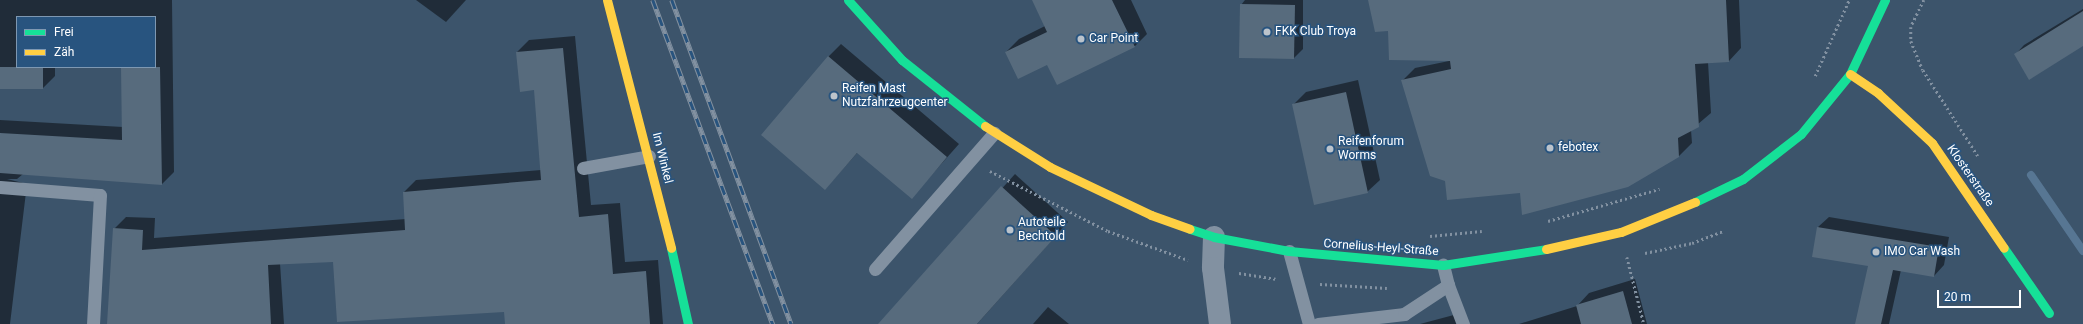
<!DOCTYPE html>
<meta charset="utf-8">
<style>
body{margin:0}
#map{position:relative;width:2083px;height:324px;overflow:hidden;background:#3c546b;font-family:Roboto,sans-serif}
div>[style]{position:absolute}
.shadow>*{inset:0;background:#0007}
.stream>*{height:8px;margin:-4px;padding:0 4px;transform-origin:4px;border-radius:4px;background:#577693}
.building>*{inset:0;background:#576b7d}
.path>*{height:2.5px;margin-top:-1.25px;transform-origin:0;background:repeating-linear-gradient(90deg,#8291a1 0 2px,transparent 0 5px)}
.lane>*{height:13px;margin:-6.5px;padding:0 6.5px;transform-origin:6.5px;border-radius:6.5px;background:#8291a1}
.street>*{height:22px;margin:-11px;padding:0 11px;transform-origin:11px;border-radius:11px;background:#8291a1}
.fast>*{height:9px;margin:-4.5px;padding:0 4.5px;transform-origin:4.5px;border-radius:4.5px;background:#16e098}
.slow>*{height:9px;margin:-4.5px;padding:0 4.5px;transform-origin:4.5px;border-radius:4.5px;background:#ffcf43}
.rail>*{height:4.5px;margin-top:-2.25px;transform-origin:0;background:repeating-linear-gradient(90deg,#28547f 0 9px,#8291a1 0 18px);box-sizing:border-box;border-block:1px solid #8291a1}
.dots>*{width:11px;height:11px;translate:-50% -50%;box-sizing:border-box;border:2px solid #28547f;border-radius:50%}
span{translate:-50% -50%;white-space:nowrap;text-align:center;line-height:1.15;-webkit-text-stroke:3px #28547f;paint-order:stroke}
.poi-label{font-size:12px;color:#fff}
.left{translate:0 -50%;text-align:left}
.street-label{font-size:12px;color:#fff}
.legend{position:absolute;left:16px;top:16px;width:140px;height:52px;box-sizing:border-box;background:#28547f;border:1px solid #7e98b2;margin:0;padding:5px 7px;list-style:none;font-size:12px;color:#fff}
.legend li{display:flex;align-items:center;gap:8px;height:20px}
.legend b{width:20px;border:1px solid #7e98b2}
.scale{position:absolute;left:1937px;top:290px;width:84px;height:18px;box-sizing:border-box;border:2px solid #fff;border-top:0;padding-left:5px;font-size:12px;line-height:14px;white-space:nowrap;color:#fff;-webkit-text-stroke:3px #28547f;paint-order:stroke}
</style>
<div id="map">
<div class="shadow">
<i style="clip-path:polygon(0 0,172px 0,174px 172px,162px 184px,23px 174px,17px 179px,7px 179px,27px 184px,10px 324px,0 324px,0 120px,123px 127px,122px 67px,155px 67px,155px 17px,17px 17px,17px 67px,55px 67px,55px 76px,43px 88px,0 88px)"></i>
<i style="clip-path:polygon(416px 0,466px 0,446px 22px)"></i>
<i style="clip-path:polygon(1033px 0,1131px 0,1147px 34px,1135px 46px,1047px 63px,1006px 52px,1019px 39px,1045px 26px)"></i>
<i style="clip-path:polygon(1245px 0,1303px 0,1303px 49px,1294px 58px,1241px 5px)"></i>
<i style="clip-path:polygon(1369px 0,1739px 0,1741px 48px,1729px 61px,1708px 62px,1711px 113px,1691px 130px,1692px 143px,1679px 156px,1521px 192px,1446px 181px,1402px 81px,1415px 68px,1449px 61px,1389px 30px)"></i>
<i style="clip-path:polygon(2083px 9px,2083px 45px,2015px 55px,2024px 45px)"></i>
<i style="clip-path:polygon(575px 36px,591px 205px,620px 203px,625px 262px,658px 260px,663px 324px,506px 324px,505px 311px,334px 261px,280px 263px,284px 324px,108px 324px,114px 229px,126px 217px,155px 218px,154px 238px,406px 219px,404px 192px,416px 180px,541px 170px,535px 89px,517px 52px,529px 40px)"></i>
<i style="clip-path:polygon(841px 44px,959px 144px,912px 197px,858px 152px,825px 189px,828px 57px)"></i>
<i style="clip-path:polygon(1358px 80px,1380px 180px,1367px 192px,1293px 105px,1306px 92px)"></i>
<i style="clip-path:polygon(1015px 174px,1068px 222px,977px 324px,880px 324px)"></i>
<i style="clip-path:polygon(1829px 217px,1949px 237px,1944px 265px,1934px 276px,1901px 270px,1889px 324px,1856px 324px,1869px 265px,1818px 227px)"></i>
<i style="clip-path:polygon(1635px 279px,1647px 324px,1519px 324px,1577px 306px,1589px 293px)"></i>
<i style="clip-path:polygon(1048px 307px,1069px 324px,1033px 324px)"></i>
<i style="clip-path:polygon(1465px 312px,1468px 324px,1420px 324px)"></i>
</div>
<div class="stream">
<i style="left:2031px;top:175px;width:92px;rotate:55.6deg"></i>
</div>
<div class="building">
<i style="clip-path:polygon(1032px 0,1112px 0,1135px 47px,1057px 85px,1047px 65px,1018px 79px,1005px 52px,1047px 32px)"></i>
<i style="clip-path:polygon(1368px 0,1726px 0,1729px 62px,1695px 64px,1699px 127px,1678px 138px,1679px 157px,1628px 187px,1522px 215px,1520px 193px,1447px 200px,1445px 181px,1430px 176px,1401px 80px,1451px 69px,1450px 61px,1389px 60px,1388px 31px,1375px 32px)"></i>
<i style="clip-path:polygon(1240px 4px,1295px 5px,1294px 59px,1239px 58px)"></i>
<i style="clip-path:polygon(2083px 11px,2083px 46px,2029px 80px,2014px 54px)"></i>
<i style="clip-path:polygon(563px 48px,579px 217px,608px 214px,613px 274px,646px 271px,650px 324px,505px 324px,504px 312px,337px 322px,333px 262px,268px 265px,271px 324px,107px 324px,113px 228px,143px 230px,142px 250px,405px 230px,403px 192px,541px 180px,534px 90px,520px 92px,516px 52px)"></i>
<i style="clip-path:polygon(828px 56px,947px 157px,912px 199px,857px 153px,825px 190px,761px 135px)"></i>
<i style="clip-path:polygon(0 67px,43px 67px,43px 89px,0 89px)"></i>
<i style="clip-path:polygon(121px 67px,160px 67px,162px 185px,0 173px,0 133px,122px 140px)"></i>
<i style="clip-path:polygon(1346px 92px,1368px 193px,1314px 205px,1292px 104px)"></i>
<i style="clip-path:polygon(1001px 186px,1056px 236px,977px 324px,878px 324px)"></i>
<i style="clip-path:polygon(1817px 227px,1939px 247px,1934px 277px,1893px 270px,1881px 324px,1855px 324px,1868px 266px,1812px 257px)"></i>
<i style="clip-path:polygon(1623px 291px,1632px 324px,1581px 324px,1576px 305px)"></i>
</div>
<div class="path">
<i style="left:1924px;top:0;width:30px;rotate:116deg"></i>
<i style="left:1911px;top:27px;width:14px;rotate:90deg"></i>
<i style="left:1911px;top:41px;width:31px;rotate:68deg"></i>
<i style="left:1923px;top:70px;width:102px;rotate:57.4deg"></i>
<i style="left:1815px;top:76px;width:83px;rotate:-65.9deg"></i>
<i style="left:990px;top:171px;width:132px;rotate:27deg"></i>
<i style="left:1108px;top:231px;width:85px;rotate:19.9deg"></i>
<i style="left:1548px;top:221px;width:116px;rotate:-16.1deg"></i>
<i style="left:1430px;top:236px;width:52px;rotate:-5.5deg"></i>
<i style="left:1645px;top:253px;width:48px;rotate:-12deg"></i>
<i style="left:1692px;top:243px;width:33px;rotate:-21deg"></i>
<i style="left:1627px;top:257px;width:69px;rotate:75.8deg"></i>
<i style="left:1239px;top:273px;width:37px;rotate:9deg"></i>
<i style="left:1320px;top:284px;width:67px;rotate:3.4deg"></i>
</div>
<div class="lane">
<i style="left:583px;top:168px;width:67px;rotate:-10.3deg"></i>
<i style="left:0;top:187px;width:100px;rotate:4.6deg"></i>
<i style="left:100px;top:195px;width:129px;rotate:93.1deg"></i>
<i style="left:1289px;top:251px;width:76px;rotate:74.7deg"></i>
<i style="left:875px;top:269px;width:181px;rotate:-48.8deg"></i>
<i style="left:1448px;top:285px;width:42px;rotate:69deg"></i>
<i style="left:1318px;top:324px;width:87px;rotate:-6.6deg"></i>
<i style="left:1404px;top:314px;width:53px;rotate:-33.4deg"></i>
<i style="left:1448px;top:285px;width:21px;rotate:-104deg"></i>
</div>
<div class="street">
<i style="left:1214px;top:237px;width:31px;rotate:92deg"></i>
<i style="left:1213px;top:268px;width:56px;rotate:82.9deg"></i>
</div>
<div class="fast">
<i style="left:848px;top:0;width:81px;rotate:48deg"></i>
<i style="left:902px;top:60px;width:106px;rotate:38.5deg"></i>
<i style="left:1695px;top:202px;width:53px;rotate:-25.6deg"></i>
<i style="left:1743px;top:179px;width:73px;rotate:-37.8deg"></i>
<i style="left:1801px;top:134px;width:77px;rotate:-50.8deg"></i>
<i style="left:1850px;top:74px;width:82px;rotate:-64.7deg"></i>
<i style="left:1190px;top:229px;width:25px;rotate:18deg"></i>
<i style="left:1214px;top:237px;width:76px;rotate:10.6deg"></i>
<i style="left:1289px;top:251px;width:155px;rotate:5.2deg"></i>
<i style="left:1443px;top:265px;width:104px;rotate:-8.8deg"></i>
<i style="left:671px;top:248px;width:78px;rotate:77.4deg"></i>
<i style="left:2004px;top:248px;width:79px;rotate:55.3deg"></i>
</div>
<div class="slow">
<i style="left:607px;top:0;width:256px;rotate:75.5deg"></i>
<i style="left:1850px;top:74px;width:34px;rotate:34deg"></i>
<i style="left:1878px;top:93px;width:74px;rotate:42.8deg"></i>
<i style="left:1932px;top:143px;width:127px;rotate:55.6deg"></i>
<i style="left:985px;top:126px;width:77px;rotate:32.2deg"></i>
<i style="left:1050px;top:167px;width:112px;rotate:25.4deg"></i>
<i style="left:1151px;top:215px;width:41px;rotate:19.7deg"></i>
<i style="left:1546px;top:249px;width:77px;rotate:-12.8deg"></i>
<i style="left:1621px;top:232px;width:80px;rotate:-22.1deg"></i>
</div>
<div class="rail">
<i style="left:653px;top:0;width:346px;rotate:69.7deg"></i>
<i style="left:672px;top:0;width:345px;rotate:69.8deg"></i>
</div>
<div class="dots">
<i style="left:1267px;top:32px;background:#bbc3cb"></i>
<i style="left:1081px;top:39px;background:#bbc3cb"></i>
<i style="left:834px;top:96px;background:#bbc3cb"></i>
<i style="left:1550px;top:148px;background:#bbc3cb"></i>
<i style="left:1330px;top:149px;background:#bbc3cb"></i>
<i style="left:1010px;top:230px;background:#bbc3cb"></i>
<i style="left:1876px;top:252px;background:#bbc3cb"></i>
</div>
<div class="poi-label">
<span class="left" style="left:1275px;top:32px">FKK Club Troya</span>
<span class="left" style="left:1089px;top:39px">Car Point</span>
<span class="left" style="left:842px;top:96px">Reifen Mast<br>Nutzfahrzeugcenter</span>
<span class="left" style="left:1338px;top:149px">Reifenforum<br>Worms</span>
<span class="left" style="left:1558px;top:148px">febotex</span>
<span class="left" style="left:1018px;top:230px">Autoteile<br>Bechtold</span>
<span class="left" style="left:1884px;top:252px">IMO Car Wash</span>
</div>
<div class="street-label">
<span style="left:662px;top:158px;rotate:76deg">Im Winkel</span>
<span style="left:1970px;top:176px;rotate:55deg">Klosterstraße</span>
<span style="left:1381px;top:248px;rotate:4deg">Cornelius-Heyl-Straße</span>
</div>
<ul class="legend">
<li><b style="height:5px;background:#16e098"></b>Frei</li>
<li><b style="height:5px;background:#ffcf43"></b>Zäh</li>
</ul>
<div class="scale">20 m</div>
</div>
